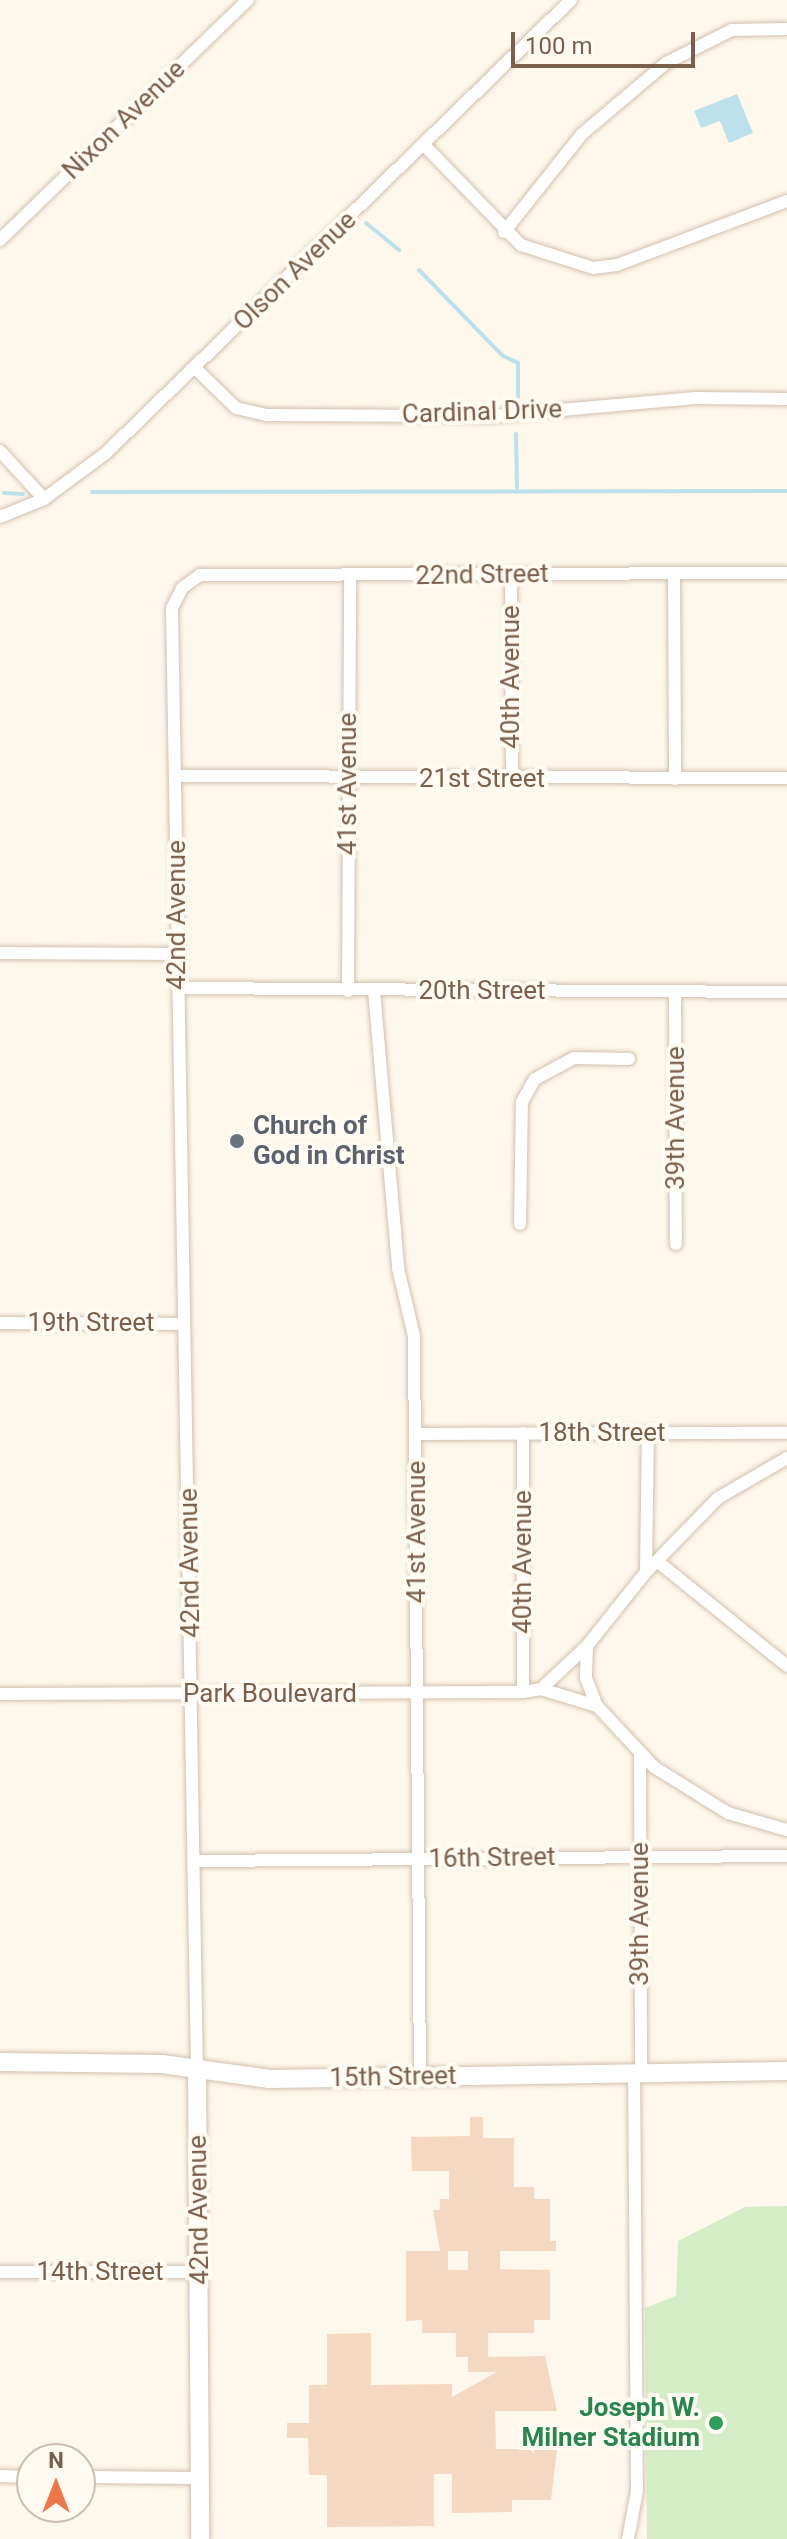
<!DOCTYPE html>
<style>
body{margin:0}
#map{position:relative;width:787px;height:2539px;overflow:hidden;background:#fef7eb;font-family:Roboto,sans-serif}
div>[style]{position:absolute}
.green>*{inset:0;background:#d5edc7}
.water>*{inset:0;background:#bde1ea}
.stream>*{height:4px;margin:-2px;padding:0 2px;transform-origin:2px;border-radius:2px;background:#bde1ea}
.building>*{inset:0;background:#f5d8c1}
.roads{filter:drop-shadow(0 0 2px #d2c0af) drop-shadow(0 0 2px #d2c0af)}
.street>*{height:12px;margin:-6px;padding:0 6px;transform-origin:6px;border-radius:6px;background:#fff}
.secondary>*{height:18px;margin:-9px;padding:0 9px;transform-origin:9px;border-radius:9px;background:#fff}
.dots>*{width:22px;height:22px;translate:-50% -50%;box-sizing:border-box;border:4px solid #fffbf3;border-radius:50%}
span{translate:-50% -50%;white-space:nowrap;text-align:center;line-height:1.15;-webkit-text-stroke:8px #fffbf3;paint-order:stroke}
.street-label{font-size:26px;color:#7c5f4b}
.worship-label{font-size:26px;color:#5b616d;font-weight:700}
.left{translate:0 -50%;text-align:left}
.leisure-label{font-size:26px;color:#27864d;font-weight:700}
.right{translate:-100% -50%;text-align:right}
.north{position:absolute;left:16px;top:2443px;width:80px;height:80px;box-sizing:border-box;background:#fffbf3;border:2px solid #cbbdb0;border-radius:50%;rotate:0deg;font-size:22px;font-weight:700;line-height:32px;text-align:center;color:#7c5f4b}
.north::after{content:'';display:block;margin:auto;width:28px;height:36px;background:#ee774a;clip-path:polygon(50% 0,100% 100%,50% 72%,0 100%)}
.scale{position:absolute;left:511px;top:32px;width:184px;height:36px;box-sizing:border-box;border:4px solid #7c5f4b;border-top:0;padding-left:10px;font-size:24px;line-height:28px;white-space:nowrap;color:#7c5f4b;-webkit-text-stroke:6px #fffbf3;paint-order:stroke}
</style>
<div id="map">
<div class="green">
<i style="clip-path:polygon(787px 2206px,787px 2539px,647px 2539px,645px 2308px,676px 2296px,678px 2241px,745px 2207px)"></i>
</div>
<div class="water">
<i style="clip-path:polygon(737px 94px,753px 133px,729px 143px,720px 121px,701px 128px,694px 111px)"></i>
</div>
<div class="stream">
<i style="left:366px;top:223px;width:43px;rotate:39.3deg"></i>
<i style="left:419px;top:270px;width:120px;rotate:45.7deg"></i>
<i style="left:503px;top:356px;width:17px;rotate:25deg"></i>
<i style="left:518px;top:363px;width:34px;rotate:90deg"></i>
<i style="left:516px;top:434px;width:54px;rotate:88.9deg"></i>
<i style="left:92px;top:492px;width:695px;rotate:-0.08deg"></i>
<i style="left:4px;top:493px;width:19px;rotate:3deg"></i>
</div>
<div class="building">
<i style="clip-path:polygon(evenodd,470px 2117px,483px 2117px,483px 2138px,514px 2138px,514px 2187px,534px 2187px,534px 2199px,550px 2199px,550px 2241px,556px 2241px,556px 2251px,500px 2251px,500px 2269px,550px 2270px,550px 2320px,534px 2320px,534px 2333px,488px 2333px,488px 2357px,545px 2356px,557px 2411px,495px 2411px,496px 2449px,557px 2449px,551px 2500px,512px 2500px,512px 2512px,452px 2513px,452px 2474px,434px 2474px,434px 2526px,327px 2527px,327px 2475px,309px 2475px,308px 2438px,287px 2438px,287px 2423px,309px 2423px,309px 2385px,327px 2385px,327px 2334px,371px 2333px,371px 2385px,452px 2384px,452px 2397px,497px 2372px,468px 2372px,468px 2357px,456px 2357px,456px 2333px,422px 2333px,422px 2320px,406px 2321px,406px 2251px,448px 2251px,440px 2251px,433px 2210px,440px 2210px,440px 2199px,449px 2199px,449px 2171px,412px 2171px,411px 2137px,470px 2136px,470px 2117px,448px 2251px,468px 2251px,468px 2270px,448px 2270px,448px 2251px)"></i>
</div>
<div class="roads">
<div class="street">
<i style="left:425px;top:146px;width:138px;rotate:45.9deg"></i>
<i style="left:521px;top:245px;width:76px;rotate:17.7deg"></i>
<i style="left:593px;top:268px;width:24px;rotate:-7deg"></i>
<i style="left:617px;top:265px;width:182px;rotate:-20.6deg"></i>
<i style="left:504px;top:232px;width:125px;rotate:-51.5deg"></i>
<i style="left:582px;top:134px;width:110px;rotate:-40.2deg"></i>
<i style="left:666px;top:63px;width:74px;rotate:-26.6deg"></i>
<i style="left:732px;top:30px;width:55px;rotate:-1deg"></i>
<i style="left:0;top:240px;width:345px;rotate:-44.1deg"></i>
<i style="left:195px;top:368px;width:57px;rotate:44.3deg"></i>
<i style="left:236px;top:408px;width:32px;rotate:13deg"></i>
<i style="left:267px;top:415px;width:227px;rotate:0.3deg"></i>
<i style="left:494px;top:416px;width:202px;rotate:-5.1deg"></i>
<i style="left:695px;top:398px;width:92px;rotate:0.6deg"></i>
<i style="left:0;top:451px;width:65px;rotate:47.5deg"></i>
<i style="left:0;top:517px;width:48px;rotate:-22.2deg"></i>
<i style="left:44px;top:499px;width:77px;rotate:-36.6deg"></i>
<i style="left:106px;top:453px;width:649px;rotate:-44.25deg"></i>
<i style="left:674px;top:573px;width:206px;rotate:89.7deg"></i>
<i style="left:511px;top:575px;width:204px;rotate:89.7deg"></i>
<i style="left:176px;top:776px;width:611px;rotate:0.19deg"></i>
<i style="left:0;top:953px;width:177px;rotate:0.3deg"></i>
<i style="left:178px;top:988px;width:609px;rotate:0.38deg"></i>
<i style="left:348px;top:991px;width:415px;rotate:-89.7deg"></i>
<i style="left:374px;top:991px;width:278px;rotate:85deg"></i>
<i style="left:398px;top:1268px;width:70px;rotate:76.8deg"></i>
<i style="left:414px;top:1336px;width:740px;rotate:89.54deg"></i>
<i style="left:675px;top:991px;width:253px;rotate:89.8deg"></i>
<i style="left:520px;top:1224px;width:122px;rotate:-89.1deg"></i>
<i style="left:522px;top:1102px;width:26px;rotate:-61deg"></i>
<i style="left:535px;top:1079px;width:44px;rotate:-28.3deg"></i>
<i style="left:574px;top:1058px;width:55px;rotate:1deg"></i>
<i style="left:0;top:1323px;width:183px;rotate:0.3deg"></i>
<i style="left:417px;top:1434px;width:370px;rotate:-0.2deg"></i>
<i style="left:787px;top:1458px;width:80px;rotate:149.9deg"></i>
<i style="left:718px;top:1498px;width:103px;rotate:134.2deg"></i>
<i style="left:646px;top:1572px;width:95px;rotate:128.6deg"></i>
<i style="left:587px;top:1646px;width:32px;rotate:92deg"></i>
<i style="left:586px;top:1678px;width:30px;rotate:69deg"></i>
<i style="left:597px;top:1706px;width:83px;rotate:46.9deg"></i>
<i style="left:654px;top:1767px;width:87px;rotate:31.9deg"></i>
<i style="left:728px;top:1813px;width:61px;rotate:16.1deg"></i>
<i style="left:657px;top:1561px;width:167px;rotate:38.9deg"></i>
<i style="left:646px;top:1572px;width:139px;rotate:-89.2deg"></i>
<i style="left:541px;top:1689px;width:59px;rotate:16.9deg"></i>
<i style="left:523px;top:1692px;width:259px;rotate:-90deg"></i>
<i style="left:0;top:1694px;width:523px;rotate:-0.22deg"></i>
<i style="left:523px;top:1692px;width:18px;rotate:-9deg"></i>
<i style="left:541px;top:1689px;width:63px;rotate:-43.1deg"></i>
<i style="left:640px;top:1754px;width:319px;rotate:89.8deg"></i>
<i style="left:197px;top:1861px;width:590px;rotate:-0.49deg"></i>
<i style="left:197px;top:2071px;width:1463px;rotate:-90.98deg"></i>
<i style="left:172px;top:608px;width:22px;rotate:-63deg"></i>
<i style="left:182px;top:588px;width:22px;rotate:-36deg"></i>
<i style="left:200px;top:575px;width:587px;rotate:-0.2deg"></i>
<i style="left:0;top:2272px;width:201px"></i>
<i style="left:0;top:2476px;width:32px;rotate:2deg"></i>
<i style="left:80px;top:2477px;width:120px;rotate:0.5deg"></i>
<i style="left:628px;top:2539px;width:49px;rotate:-79.4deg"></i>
<i style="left:637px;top:2491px;width:418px;rotate:-90.4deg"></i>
</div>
<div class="secondary">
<i style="left:0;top:2062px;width:162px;rotate:0.7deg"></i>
<i style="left:162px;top:2064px;width:109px;rotate:7.9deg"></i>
<i style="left:270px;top:2079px;width:517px;rotate:-0.89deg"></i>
<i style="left:197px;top:2071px;width:468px;rotate:89.6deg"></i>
</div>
</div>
<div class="dots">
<i style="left:237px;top:1141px;background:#6b7280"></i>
<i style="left:716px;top:2423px;background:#2e9e5b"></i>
</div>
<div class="street-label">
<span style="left:124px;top:120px;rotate:-44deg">Nixon Avenue</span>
<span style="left:295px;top:271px;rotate:-44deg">Olson Avenue</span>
<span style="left:482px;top:412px;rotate:-2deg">Cardinal Drive</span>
<span style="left:482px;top:575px;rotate:-1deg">22nd Street</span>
<span style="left:511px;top:677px;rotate:-90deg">40th Avenue</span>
<span style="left:482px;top:779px">21st Street</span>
<span style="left:348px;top:784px;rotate:-90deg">41st Avenue</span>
<span style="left:177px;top:915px;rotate:-90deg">42nd Avenue</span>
<span style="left:482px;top:991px">20th Street</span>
<span style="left:676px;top:1118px;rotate:-90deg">39th Avenue</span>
<span style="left:91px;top:1323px">19th Street</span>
<span style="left:602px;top:1433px">18th Street</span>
<span style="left:417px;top:1532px;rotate:-90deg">41st Avenue</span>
<span style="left:523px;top:1562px;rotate:-90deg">40th Avenue</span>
<span style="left:190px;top:1563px;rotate:-91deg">42nd Avenue</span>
<span style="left:270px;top:1694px">Park Boulevard</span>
<span style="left:492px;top:1858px;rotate:-1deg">16th Street</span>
<span style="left:640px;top:1914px;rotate:-90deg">39th Avenue</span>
<span style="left:393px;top:2077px;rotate:-1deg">15th Street</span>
<span style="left:199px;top:2210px;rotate:-91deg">42nd Avenue</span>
<span style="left:100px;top:2272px">14th Street</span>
</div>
<div class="worship-label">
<span class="left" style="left:253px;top:1141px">Church of<br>God in Christ</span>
</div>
<div class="leisure-label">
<span class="right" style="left:700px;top:2423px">Joseph W.<br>Milner Stadium</span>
</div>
<div class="north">N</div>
<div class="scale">100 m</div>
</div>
